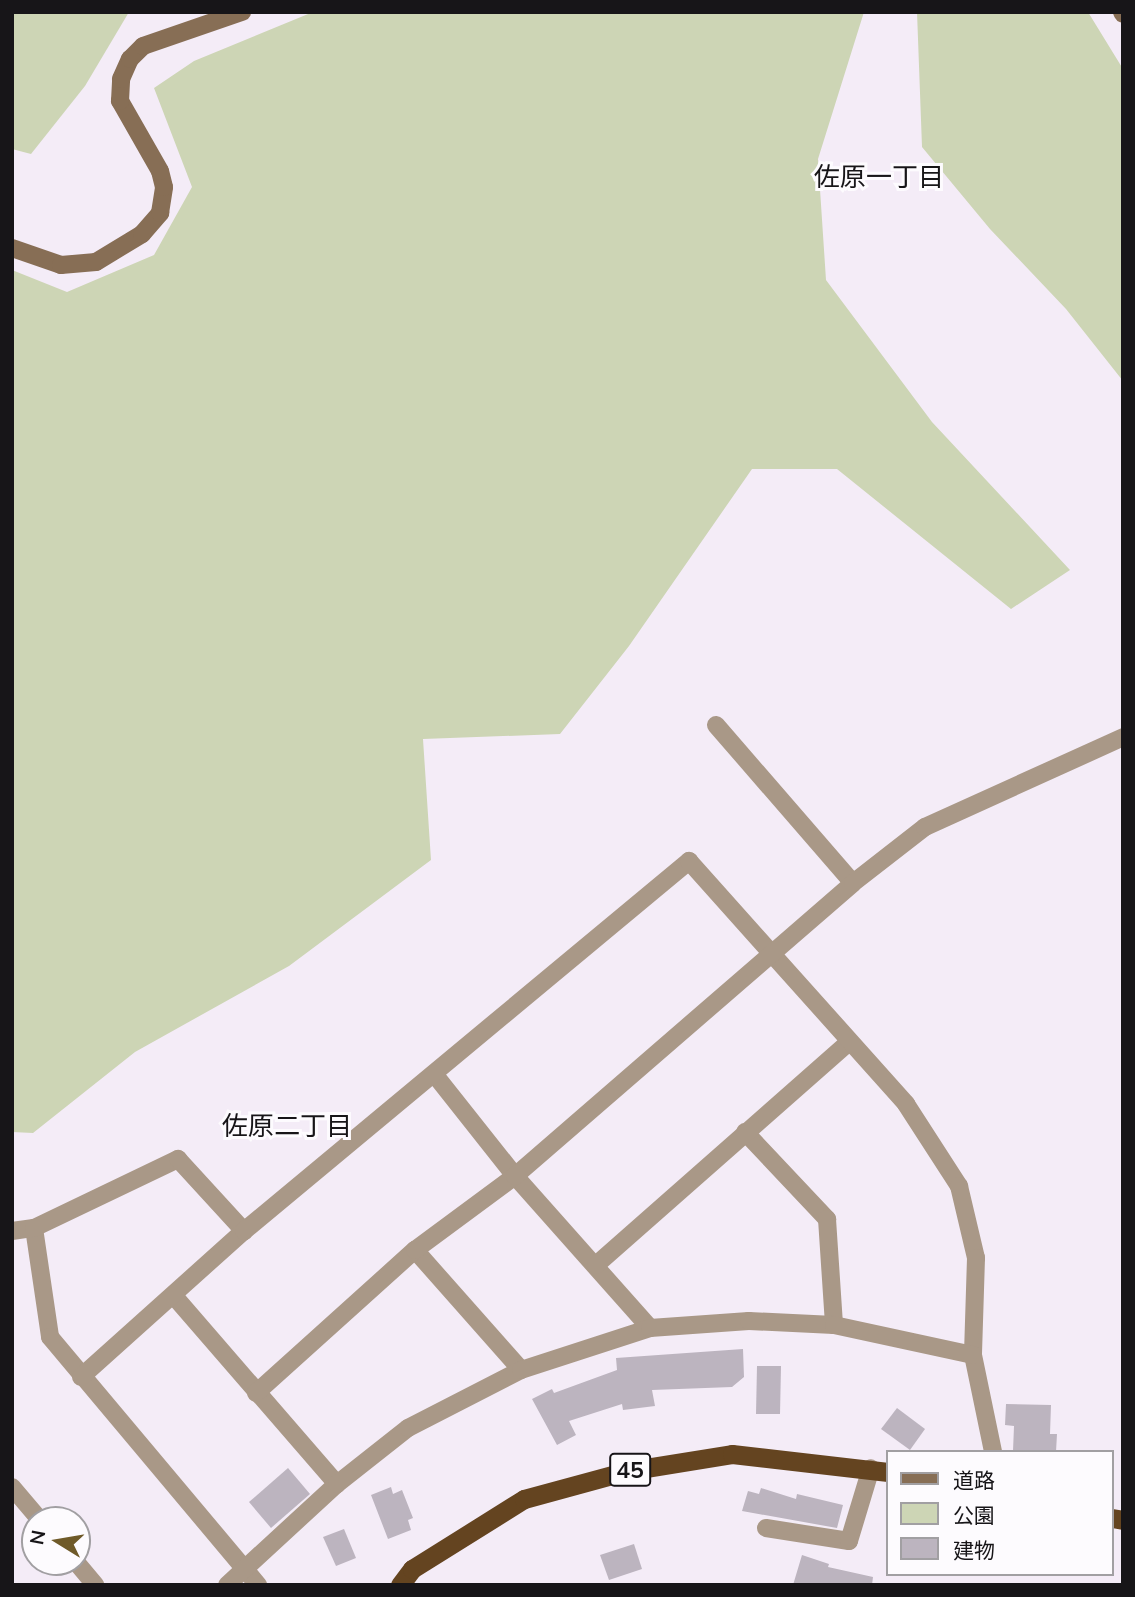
<!DOCTYPE html>
<meta charset="utf-8">
<style>
body{margin:0}
#map{position:relative;width:1135px;height:1597px;overflow:hidden;background:#f4ecf7;font-family:Mulish,"Noto Sans JP",sans-serif}
div>[style]{position:absolute}
.green>*{inset:0;background:#cdd5b5}
.building>*{inset:0;background:#bcb4bf}
.minor>*{height:18px;margin:-9px;padding:0 9px;transform-origin:9px;border-radius:9px;background:#a99887}
.secondary>*{height:18px;margin:-9px;padding:0 9px;transform-origin:9px;border-radius:9px;background:#876e55}
.trunk>*{height:19px;margin:-9.5px;padding:0 9.5px;transform-origin:9.5px;border-radius:9.5px;background:#644420}
span{translate:-50% -50%;white-space:nowrap;text-align:center;line-height:1.15;-webkit-text-stroke:6px #fdfbfe;paint-order:stroke}
.shield-label span{padding:2px 5px;background:#fdfbfe;border:2px solid;border-radius:5px;-webkit-text-stroke-width:0}
.shield-label{font-size:23px;color:#171518;font-weight:700}
.neighbourhood-label{font-size:26px;color:#171518}
.frame{position:absolute;inset:0;border:14px solid #171518;pointer-events:none}
.legend{position:absolute;left:886px;top:1450px;width:228px;height:126px;box-sizing:border-box;background:#fdfbfe;border:2px solid #a19fa2;margin:0;padding:9px 12px;list-style:none;font-size:21px;color:#171518}
.legend li{display:flex;align-items:center;gap:14px;height:35px}
.legend b{width:35px;border:2px solid #a19fa2}
.north{position:absolute;left:21px;top:1506px;width:70px;height:70px;box-sizing:border-box;background:#fdfbfe;border:2px solid #a19fa2;border-radius:50%;rotate:281deg;font-size:19px;font-weight:700;line-height:28px;text-align:center;color:#171518}
.north::after{content:'';display:block;margin:auto;width:24px;height:32px;background:#6f5a29;clip-path:polygon(50% 0,100% 100%,50% 72%,0 100%)}
</style>
<div id="map">
<div class="green">
<i style="clip-path:polygon(12px 12px,129px 12px,85px 86px,31px 154px,12px 149px)"></i>
<i style="clip-path:polygon(313px 12px,864px 12px,818px 159px,826px 280px,932px 422px,1070px 570px,1011px 609px,837px 469px,752px 469px,629px 646px,560px 734px,423px 739px,431px 860px,289px 966px,135px 1052px,33px 1133px,12px 1132px,12px 270px,67px 292px,154px 255px,192px 187px,154px 88px,194px 61px)"></i>
<i style="clip-path:polygon(917px 12px,1088px 12px,1123px 69px,1123px 381px,1066px 309px,990px 229px,922px 147px)"></i>
</div>
<div class="building">
<i style="clip-path:polygon(743px 1349px,744px 1377px,732px 1387px,652px 1390px,655px 1406px,623px 1410px,622px 1404px,569px 1421px,576px 1435px,557px 1445px,532px 1399px,552px 1389px,554px 1393px,617px 1370px,616px 1358px)"></i>
<i style="clip-path:polygon(757px 1366px,781px 1366px,780px 1414px,756px 1414px)"></i>
<i style="clip-path:polygon(1006px 1404px,1051px 1405px,1050px 1434px,1057px 1434px,1056px 1452px,1013px 1451px,1014px 1426px,1005px 1425px)"></i>
<i style="clip-path:polygon(897px 1408px,925px 1429px,910px 1450px,881px 1429px)"></i>
<i style="clip-path:polygon(288px 1468px,310px 1494px,271px 1528px,249px 1502px)"></i>
<i style="clip-path:polygon(391px 1487px,393px 1494px,402px 1490px,413px 1518px,408px 1520px,411px 1530px,388px 1539px,371px 1495px)"></i>
<i style="clip-path:polygon(761px 1488px,796px 1499px,797px 1494px,843px 1505px,837px 1528px,742px 1511px,748px 1491px,759px 1494px)"></i>
<i style="clip-path:polygon(344px 1529px,356px 1558px,336px 1566px,323px 1537px)"></i>
<i style="clip-path:polygon(634px 1544px,642px 1569px,609px 1580px,600px 1555px)"></i>
<i style="clip-path:polygon(802px 1555px,829px 1564px,828px 1567px,873px 1577px,872px 1585px,793px 1585px)"></i>
</div>
<div class="minor">
<i style="left:716px;top:725px;width:209px;rotate:49.1deg"></i>
<i style="left:435px;top:1075px;width:129px;rotate:51.6deg"></i>
<i style="left:515px;top:1176px;width:203px;rotate:48.4deg"></i>
<i style="left:745px;top:1132px;width:120px;rotate:46.7deg"></i>
<i style="left:827px;top:1219px;width:106px;rotate:86.2deg"></i>
<i style="left:34px;top:1228px;width:110px;rotate:81.6deg"></i>
<i style="left:50px;top:1337px;width:324px;rotate:50deg"></i>
<i style="left:12px;top:1231px;width:22px;rotate:-8deg"></i>
<i style="left:34px;top:1228px;width:160px;rotate:-25.6deg"></i>
<i style="left:178px;top:1159px;width:98px;rotate:47.5deg"></i>
<i style="left:415px;top:1250px;width:160px;rotate:48.5deg"></i>
<i style="left:596px;top:1265px;width:337px;rotate:-41.4deg"></i>
<i style="left:174px;top:1296px;width:249px;rotate:49.1deg"></i>
<i style="left:81px;top:1377px;width:219px;rotate:-41.9deg"></i>
<i style="left:244px;top:1231px;width:579px;rotate:-39.74deg"></i>
<i style="left:689px;top:861px;width:326px;rotate:48.2deg"></i>
<i style="left:906px;top:1104px;width:98px;rotate:57.1deg"></i>
<i style="left:959px;top:1186px;width:74px;rotate:76.7deg"></i>
<i style="left:976px;top:1258px;width:97px;rotate:91.8deg"></i>
<i style="left:973px;top:1355px;width:99px;rotate:78.3deg"></i>
<i style="left:256px;top:1393px;width:214px;rotate:-42deg"></i>
<i style="left:415px;top:1250px;width:124px;rotate:-36.5deg"></i>
<i style="left:515px;top:1176px;width:447px;rotate:-40.9deg"></i>
<i style="left:853px;top:883px;width:91px;rotate:-37.9deg"></i>
<i style="left:925px;top:827px;width:217px;rotate:-24.4deg"></i>
<i style="left:12px;top:1487px;width:43px;rotate:49.7deg"></i>
<i style="left:766px;top:1528px;width:84px;rotate:8.9deg"></i>
<i style="left:849px;top:1541px;width:76px;rotate:-73.2deg"></i>
<i style="left:76px;top:1562px;width:30px;rotate:50deg"></i>
<i style="left:227px;top:1585px;width:149px;rotate:-42.6deg"></i>
<i style="left:337px;top:1484px;width:90px;rotate:-38.3deg"></i>
<i style="left:408px;top:1428px;width:127px;rotate:-27.2deg"></i>
<i style="left:521px;top:1370px;width:136px;rotate:-18deg"></i>
<i style="left:650px;top:1328px;width:99px;rotate:-4deg"></i>
<i style="left:749px;top:1321px;width:85px;rotate:2.7deg"></i>
<i style="left:834px;top:1325px;width:142px;rotate:12.2deg"></i>
</div>
<div class="secondary">
<i style="left:1122px;top:12px;width:2px;rotate:63deg"></i>
<i style="left:12px;top:248px;width:52px;rotate:19.1deg"></i>
<i style="left:61px;top:265px;width:35px;rotate:-5deg"></i>
<i style="left:96px;top:262px;width:54px;rotate:-31.3deg"></i>
<i style="left:142px;top:234px;width:28px;rotate:-49deg"></i>
<i style="left:160px;top:213px;width:26px;rotate:-81deg"></i>
<i style="left:164px;top:187px;width:16px;rotate:-104deg"></i>
<i style="left:160px;top:171px;width:81px;rotate:-119.7deg"></i>
<i style="left:120px;top:101px;width:22px;rotate:-87deg"></i>
<i style="left:121px;top:79px;width:22px;rotate:-66deg"></i>
<i style="left:130px;top:59px;width:18px;rotate:-45deg"></i>
<i style="left:143px;top:46px;width:105px;rotate:-19deg"></i>
</div>
<div class="trunk">
<i style="left:1112px;top:1518px;width:11px;rotate:10deg"></i>
<i style="left:400px;top:1585px;width:20px;rotate:-53deg"></i>
<i style="left:412px;top:1569px;width:132px;rotate:-32deg"></i>
<i style="left:524px;top:1499px;width:107px;rotate:-15.2deg"></i>
<i style="left:627px;top:1471px;width:106px;rotate:-9.2deg"></i>
<i style="left:732px;top:1454px;width:157px;rotate:6.6deg"></i>
</div>
<div class="shield-label">
<span style="left:630px;top:1470px">45</span>
</div>
<div class="neighbourhood-label">
<span style="left:879px;top:177px">佐原一丁目</span>
<span style="left:287px;top:1126px">佐原二丁目</span>
</div>
<div class="frame"></div>
<ul class="legend">
<li><b style="height:9px;background:#876e55"></b>道路</li>
<li><b style="height:19px;background:#cdd5b5"></b>公園</li>
<li><b style="height:19px;background:#bcb4bf"></b>建物</li>
</ul>
<div class="north">N</div>
</div>
